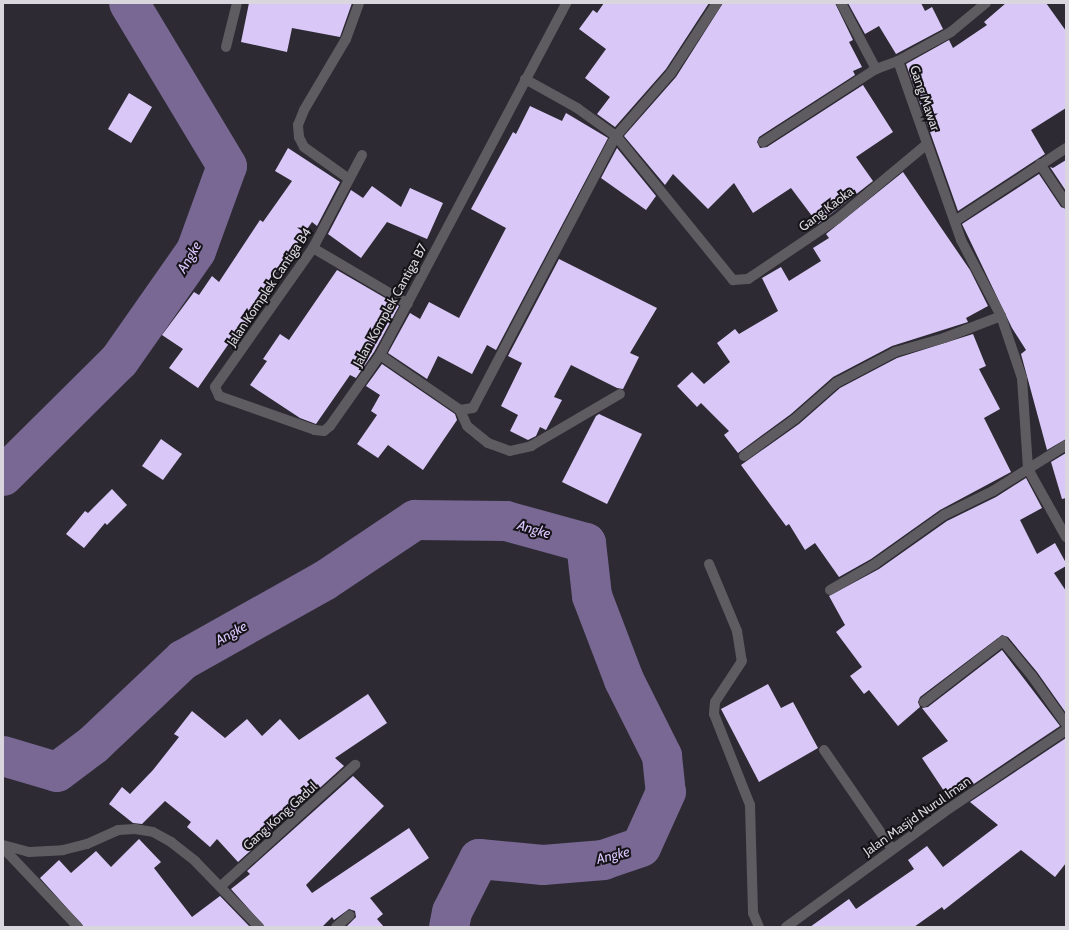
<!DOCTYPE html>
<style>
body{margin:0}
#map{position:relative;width:1069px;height:930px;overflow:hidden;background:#2d2a33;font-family:Cabin,sans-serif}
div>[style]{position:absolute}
.river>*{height:40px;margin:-20px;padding:0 20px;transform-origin:20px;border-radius:20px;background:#786893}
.building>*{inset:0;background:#d9c8f7}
.minor>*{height:10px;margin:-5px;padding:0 5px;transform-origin:5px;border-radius:5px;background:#5e5c61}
span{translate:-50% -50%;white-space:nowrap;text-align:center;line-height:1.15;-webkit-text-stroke:4px #151317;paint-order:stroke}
.street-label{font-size:13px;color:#d9d7dd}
.water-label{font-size:14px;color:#d8c4fb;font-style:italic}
.frame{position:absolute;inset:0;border:4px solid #d9d7dd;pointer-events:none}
</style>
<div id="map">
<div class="river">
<i style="left:3px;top:476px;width:163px;rotate:-44.8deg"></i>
<i style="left:119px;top:361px;width:134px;rotate:-55deg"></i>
<i style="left:196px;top:251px;width:90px;rotate:-70deg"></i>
<i style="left:227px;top:166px;width:190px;rotate:-121deg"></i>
<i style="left:3px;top:756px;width:56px;rotate:16.5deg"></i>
<i style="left:57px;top:772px;width:45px;rotate:-36.9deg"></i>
<i style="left:93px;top:745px;width:124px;rotate:-43.4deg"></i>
<i style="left:183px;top:660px;width:162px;rotate:-29.3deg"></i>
<i style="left:324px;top:581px;width:110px;rotate:-33.8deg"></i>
<i style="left:415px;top:520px;width:91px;rotate:0.6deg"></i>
<i style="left:506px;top:521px;width:83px;rotate:15.4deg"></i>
<i style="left:586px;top:543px;width:53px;rotate:83.5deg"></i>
<i style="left:592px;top:596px;width:90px;rotate:69.1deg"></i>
<i style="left:624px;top:680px;width:85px;rotate:63.4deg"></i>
<i style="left:662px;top:756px;width:36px;rotate:84deg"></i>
<i style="left:666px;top:792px;width:60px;rotate:114.4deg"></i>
<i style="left:641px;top:847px;width:39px;rotate:161deg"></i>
<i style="left:604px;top:860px;width:61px;rotate:175.3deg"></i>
<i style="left:543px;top:865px;width:64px;rotate:-174.6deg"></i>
<i style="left:479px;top:859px;width:59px;rotate:117deg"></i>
<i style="left:452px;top:912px;width:15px;rotate:101deg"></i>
</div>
<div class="building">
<i style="clip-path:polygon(249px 3px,352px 3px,340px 37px,292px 28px,287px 52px,241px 42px)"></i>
<i style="clip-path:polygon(604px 3px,709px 3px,666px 69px,615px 127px,597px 114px,610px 97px,585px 78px,606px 49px,579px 29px,593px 10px,597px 13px)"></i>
<i style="clip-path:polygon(723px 3px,835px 3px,853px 40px,849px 42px,862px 67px,853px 71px,855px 75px,759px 137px,757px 142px,760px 148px,767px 147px,863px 85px,893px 132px,856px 157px,873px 181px,818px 224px,791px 188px,753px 213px,734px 183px,708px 209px,673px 174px,665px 185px,624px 136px,676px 77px)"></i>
<i style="clip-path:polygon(848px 3px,921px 3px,925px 11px,932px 7px,943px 29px,896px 54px,879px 26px,865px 34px)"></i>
<i style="clip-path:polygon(1006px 3px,1046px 3px,1066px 31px,1066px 108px,1031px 130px,1045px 154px,958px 211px,906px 64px,949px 40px,953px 48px,987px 25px,984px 22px)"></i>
<i style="clip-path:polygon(129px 93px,152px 107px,131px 143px,108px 129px)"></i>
<i style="clip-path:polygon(530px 106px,562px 121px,566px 113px,608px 138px,496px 350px,487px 345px,472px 374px,438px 356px,427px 379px,388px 353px,410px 313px,420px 319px,429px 302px,459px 318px,506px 228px,471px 209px,513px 132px,516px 134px)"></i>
<i style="clip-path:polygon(288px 148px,340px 182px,317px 226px,312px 222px,278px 271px,259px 301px,262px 303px,244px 329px,241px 326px,198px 388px,169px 368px,183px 349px,162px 335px,194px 292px,199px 295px,212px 276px,219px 282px,260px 220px,263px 222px,292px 181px,275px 171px)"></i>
<i style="clip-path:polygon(617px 148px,656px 196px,646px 210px,601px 178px)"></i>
<i style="clip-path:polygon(1066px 160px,1066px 191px,1050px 167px,1053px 168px)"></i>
<i style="clip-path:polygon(903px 172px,970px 270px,988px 306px,966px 318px,968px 322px,892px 346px,833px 377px,791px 414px,738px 453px,724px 435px,729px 431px,701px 403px,697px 407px,677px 386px,692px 372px,704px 384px,730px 362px,717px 343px,735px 329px,739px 334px,778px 311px,762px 278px,781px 267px,789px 281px,821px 261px,813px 248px,829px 238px,826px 234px)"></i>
<i style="clip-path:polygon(1039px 174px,1061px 207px,1066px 209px,1066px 439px,1047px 450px,1021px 354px,1026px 350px,1012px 328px,962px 224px)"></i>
<i style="clip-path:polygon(372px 186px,401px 207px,410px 188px,443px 203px,427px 239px,387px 222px,361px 258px,328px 234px,351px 190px,363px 198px)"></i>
<i style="clip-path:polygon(559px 259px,657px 308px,630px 353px,639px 357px,623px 389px,617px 388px,571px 365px,554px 397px,562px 400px,546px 430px,540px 427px,536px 436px,528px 440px,510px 431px,518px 415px,501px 406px,522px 363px,508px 356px)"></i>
<i style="clip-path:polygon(337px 270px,399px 306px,374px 352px,356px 378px,350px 375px,316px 424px,300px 418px,250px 385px,267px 361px,263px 359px,280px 334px,289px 340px)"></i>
<i style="clip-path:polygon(973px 334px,986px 366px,979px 369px,1000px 409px,984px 418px,1011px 472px,940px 510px,871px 559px,839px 577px,815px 543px,805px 550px,789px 524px,786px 526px,741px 465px,799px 424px,840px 388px,897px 358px)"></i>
<i style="clip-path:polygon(382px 364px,455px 414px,457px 420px,423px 470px,388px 445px,378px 458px,357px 444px,377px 415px,371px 411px,380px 395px,366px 386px)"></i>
<i style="clip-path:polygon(599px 414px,642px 434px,607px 504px,562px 482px,596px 416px)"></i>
<i style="clip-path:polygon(161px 439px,182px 454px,163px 480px,142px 466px)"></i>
<i style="clip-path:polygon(1066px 453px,1066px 498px,1062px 499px,1051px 462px)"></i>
<i style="clip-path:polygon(1026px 478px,1042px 508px,1020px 520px,1037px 554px,1055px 543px,1066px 563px,1066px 566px,1054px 573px,1066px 591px,1066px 713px,1037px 672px,1008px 637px,1002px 635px,920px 697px,918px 702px,920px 707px,898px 726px,869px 690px,864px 694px,850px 676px,862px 667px,836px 632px,845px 625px,829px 596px,879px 569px,947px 521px,996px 497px)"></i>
<i style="clip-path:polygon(112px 489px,127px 505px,107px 525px,105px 523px,84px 548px,66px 534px,85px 511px,88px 513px)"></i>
<i style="clip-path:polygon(1002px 650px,1060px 726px,950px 800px,922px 758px,948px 741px,922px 708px,928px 707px)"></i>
<i style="clip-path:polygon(768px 684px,781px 708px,793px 702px,818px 748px,759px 782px,721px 709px)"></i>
<i style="clip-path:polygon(368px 694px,387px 723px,335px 758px,344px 766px,238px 862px,217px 839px,210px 847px,187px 827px,191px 822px,165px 801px,142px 824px,133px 823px,109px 804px,122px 787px,130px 794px,153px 770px,179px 737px,174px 734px,192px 711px,225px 738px,247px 719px,262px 736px,280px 719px,299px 740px)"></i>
<i style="clip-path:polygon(1066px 738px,1066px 863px,1055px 877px,1021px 850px,944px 910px,942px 907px,914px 927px,810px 927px,849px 899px,856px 909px,914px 869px,908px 860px,927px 846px,943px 867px,998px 825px,970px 802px)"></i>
<i style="clip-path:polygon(353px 776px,384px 806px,306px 885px,312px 893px,409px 828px,429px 858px,370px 898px,383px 914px,377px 919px,384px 927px,346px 927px,356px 917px,355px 911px,349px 909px,334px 920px,332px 917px,322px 927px,265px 927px,231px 889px,250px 874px,247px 871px)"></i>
<i style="clip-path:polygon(139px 839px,161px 862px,154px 868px,192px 917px,220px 896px,250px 927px,84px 927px,40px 878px,59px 860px,71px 873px,96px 851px,111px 867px)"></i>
</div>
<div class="minor">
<i style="left:841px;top:3px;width:75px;rotate:62.1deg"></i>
<i style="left:986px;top:3px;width:45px;rotate:140.4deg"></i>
<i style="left:951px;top:32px;width:60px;rotate:151.3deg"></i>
<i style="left:898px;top:61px;width:190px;rotate:70.6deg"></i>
<i style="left:961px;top:240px;width:86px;rotate:62.2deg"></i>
<i style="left:1001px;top:316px;width:65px;rotate:71.3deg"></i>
<i style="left:1022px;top:378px;width:91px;rotate:86.2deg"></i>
<i style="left:1028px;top:469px;width:78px;rotate:60.8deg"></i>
<i style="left:226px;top:47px;width:45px;rotate:-76deg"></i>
<i style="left:525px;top:79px;width:60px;rotate:29.1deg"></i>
<i style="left:577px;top:108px;width:48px;rotate:35.7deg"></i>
<i style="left:616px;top:136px;width:84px;rotate:-48.9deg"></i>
<i style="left:671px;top:73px;width:84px;rotate:-56.7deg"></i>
<i style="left:763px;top:142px;width:135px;rotate:-32.9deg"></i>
<i style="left:876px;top:69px;width:23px;rotate:-20deg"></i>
<i style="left:362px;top:155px;width:105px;rotate:117.8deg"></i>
<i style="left:313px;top:248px;width:170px;rotate:125.2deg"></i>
<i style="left:215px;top:387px;width:10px;rotate:66deg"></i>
<i style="left:219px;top:396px;width:102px;rotate:19.5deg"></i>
<i style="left:315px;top:430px;width:9px;rotate:6deg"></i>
<i style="left:324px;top:431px;width:8px;rotate:-40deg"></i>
<i style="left:330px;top:426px;width:87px;rotate:-54.8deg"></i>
<i style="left:380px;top:355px;width:398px;rotate:-62.1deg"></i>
<i style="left:1040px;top:164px;width:47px;rotate:56.3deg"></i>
<i style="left:349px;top:179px;width:55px;rotate:-144.6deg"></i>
<i style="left:304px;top:147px;width:11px;rotate:-117deg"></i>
<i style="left:299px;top:137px;width:12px;rotate:-95deg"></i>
<i style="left:298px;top:125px;width:16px;rotate:-68deg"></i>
<i style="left:304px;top:110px;width:82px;rotate:-59.4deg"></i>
<i style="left:346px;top:39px;width:38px;rotate:-70deg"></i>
<i style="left:955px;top:221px;width:133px;rotate:-33.3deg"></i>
<i style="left:313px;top:248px;width:110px;rotate:30.5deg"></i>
<i style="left:380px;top:355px;width:97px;rotate:34.5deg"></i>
<i style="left:460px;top:410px;width:13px;rotate:-9deg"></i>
<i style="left:473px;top:408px;width:307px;rotate:-62.3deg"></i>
<i style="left:616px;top:136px;width:186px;rotate:50.9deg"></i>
<i style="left:733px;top:280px;width:15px;rotate:-4deg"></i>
<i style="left:748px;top:279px;width:107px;rotate:-34deg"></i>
<i style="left:837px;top:219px;width:117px;rotate:-39.8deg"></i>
<i style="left:460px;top:410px;width:17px;rotate:66deg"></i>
<i style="left:467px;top:426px;width:27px;rotate:39deg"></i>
<i style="left:488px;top:443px;width:23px;rotate:20deg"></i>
<i style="left:510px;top:451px;width:22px;rotate:-13deg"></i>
<i style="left:531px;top:446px;width:103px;rotate:-30.3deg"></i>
<i style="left:744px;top:456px;width:63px;rotate:-36deg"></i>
<i style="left:795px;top:419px;width:55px;rotate:-41.3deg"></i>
<i style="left:836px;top:383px;width:67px;rotate:-27.7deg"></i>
<i style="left:895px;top:352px;width:51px;rotate:-15.9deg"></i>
<i style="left:944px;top:338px;width:61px;rotate:-21.1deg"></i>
<i style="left:709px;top:564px;width:73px;rotate:67.3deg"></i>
<i style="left:737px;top:631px;width:30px;rotate:81deg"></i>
<i style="left:742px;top:661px;width:49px;rotate:123.4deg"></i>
<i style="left:715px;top:702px;width:12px;rotate:95deg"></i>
<i style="left:714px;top:714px;width:98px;rotate:68.4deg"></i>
<i style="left:750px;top:805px;width:108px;rotate:88.4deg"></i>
<i style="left:753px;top:913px;width:15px;rotate:67deg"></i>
<i style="left:830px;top:590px;width:52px;rotate:-30deg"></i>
<i style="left:875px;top:564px;width:85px;rotate:-35.4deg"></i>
<i style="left:944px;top:515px;width:55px;rotate:-26.1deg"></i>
<i style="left:993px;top:491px;width:86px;rotate:-32.2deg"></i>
<i style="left:924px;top:702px;width:100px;rotate:-37.7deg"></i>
<i style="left:1003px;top:641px;width:45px;rotate:50.4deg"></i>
<i style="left:1032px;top:676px;width:59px;rotate:54.7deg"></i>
<i style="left:824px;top:750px;width:120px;rotate:55.5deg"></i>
<i style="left:3px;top:845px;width:27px;rotate:15deg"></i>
<i style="left:29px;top:852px;width:34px;rotate:-3deg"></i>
<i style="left:63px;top:850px;width:25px;rotate:-14deg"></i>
<i style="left:87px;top:844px;width:34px;rotate:-24deg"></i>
<i style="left:118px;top:830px;width:17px;rotate:-3deg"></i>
<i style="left:135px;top:829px;width:18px;rotate:9deg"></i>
<i style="left:153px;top:832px;width:21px;rotate:29deg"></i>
<i style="left:171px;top:842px;width:31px;rotate:38deg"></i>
<i style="left:195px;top:861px;width:92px;rotate:45.9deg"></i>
<i style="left:3px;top:848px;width:109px;rotate:46.5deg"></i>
<i style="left:221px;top:886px;width:181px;rotate:-42.1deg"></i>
<i style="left:336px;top:927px;width:18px;rotate:-41deg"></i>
<i style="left:786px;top:927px;width:195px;rotate:-36deg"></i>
<i style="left:944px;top:812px;width:147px;rotate:-33.9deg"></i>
</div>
<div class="street-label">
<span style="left:925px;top:98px;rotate:71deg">Gang Mawar</span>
<span style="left:826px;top:209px;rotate:-37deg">Gang Kaoka</span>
<span style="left:269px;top:287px;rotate:-56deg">Jalan Komplek Cantiga B4</span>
<span style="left:390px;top:305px;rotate:-61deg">Jalan Komplek Cantiga B7</span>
<span style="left:280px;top:816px;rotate:-42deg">Gang Kong Gadul</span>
<span style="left:917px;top:816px;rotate:-35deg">Jalan Masjid Nurul Iman</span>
</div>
<div class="water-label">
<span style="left:189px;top:257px;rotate:-60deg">Angke</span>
<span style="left:534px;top:529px;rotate:16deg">Angke</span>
<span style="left:231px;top:633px;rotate:-29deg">Angke</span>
<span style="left:613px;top:855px;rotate:-14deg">Angke</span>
</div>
<div class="frame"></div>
</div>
